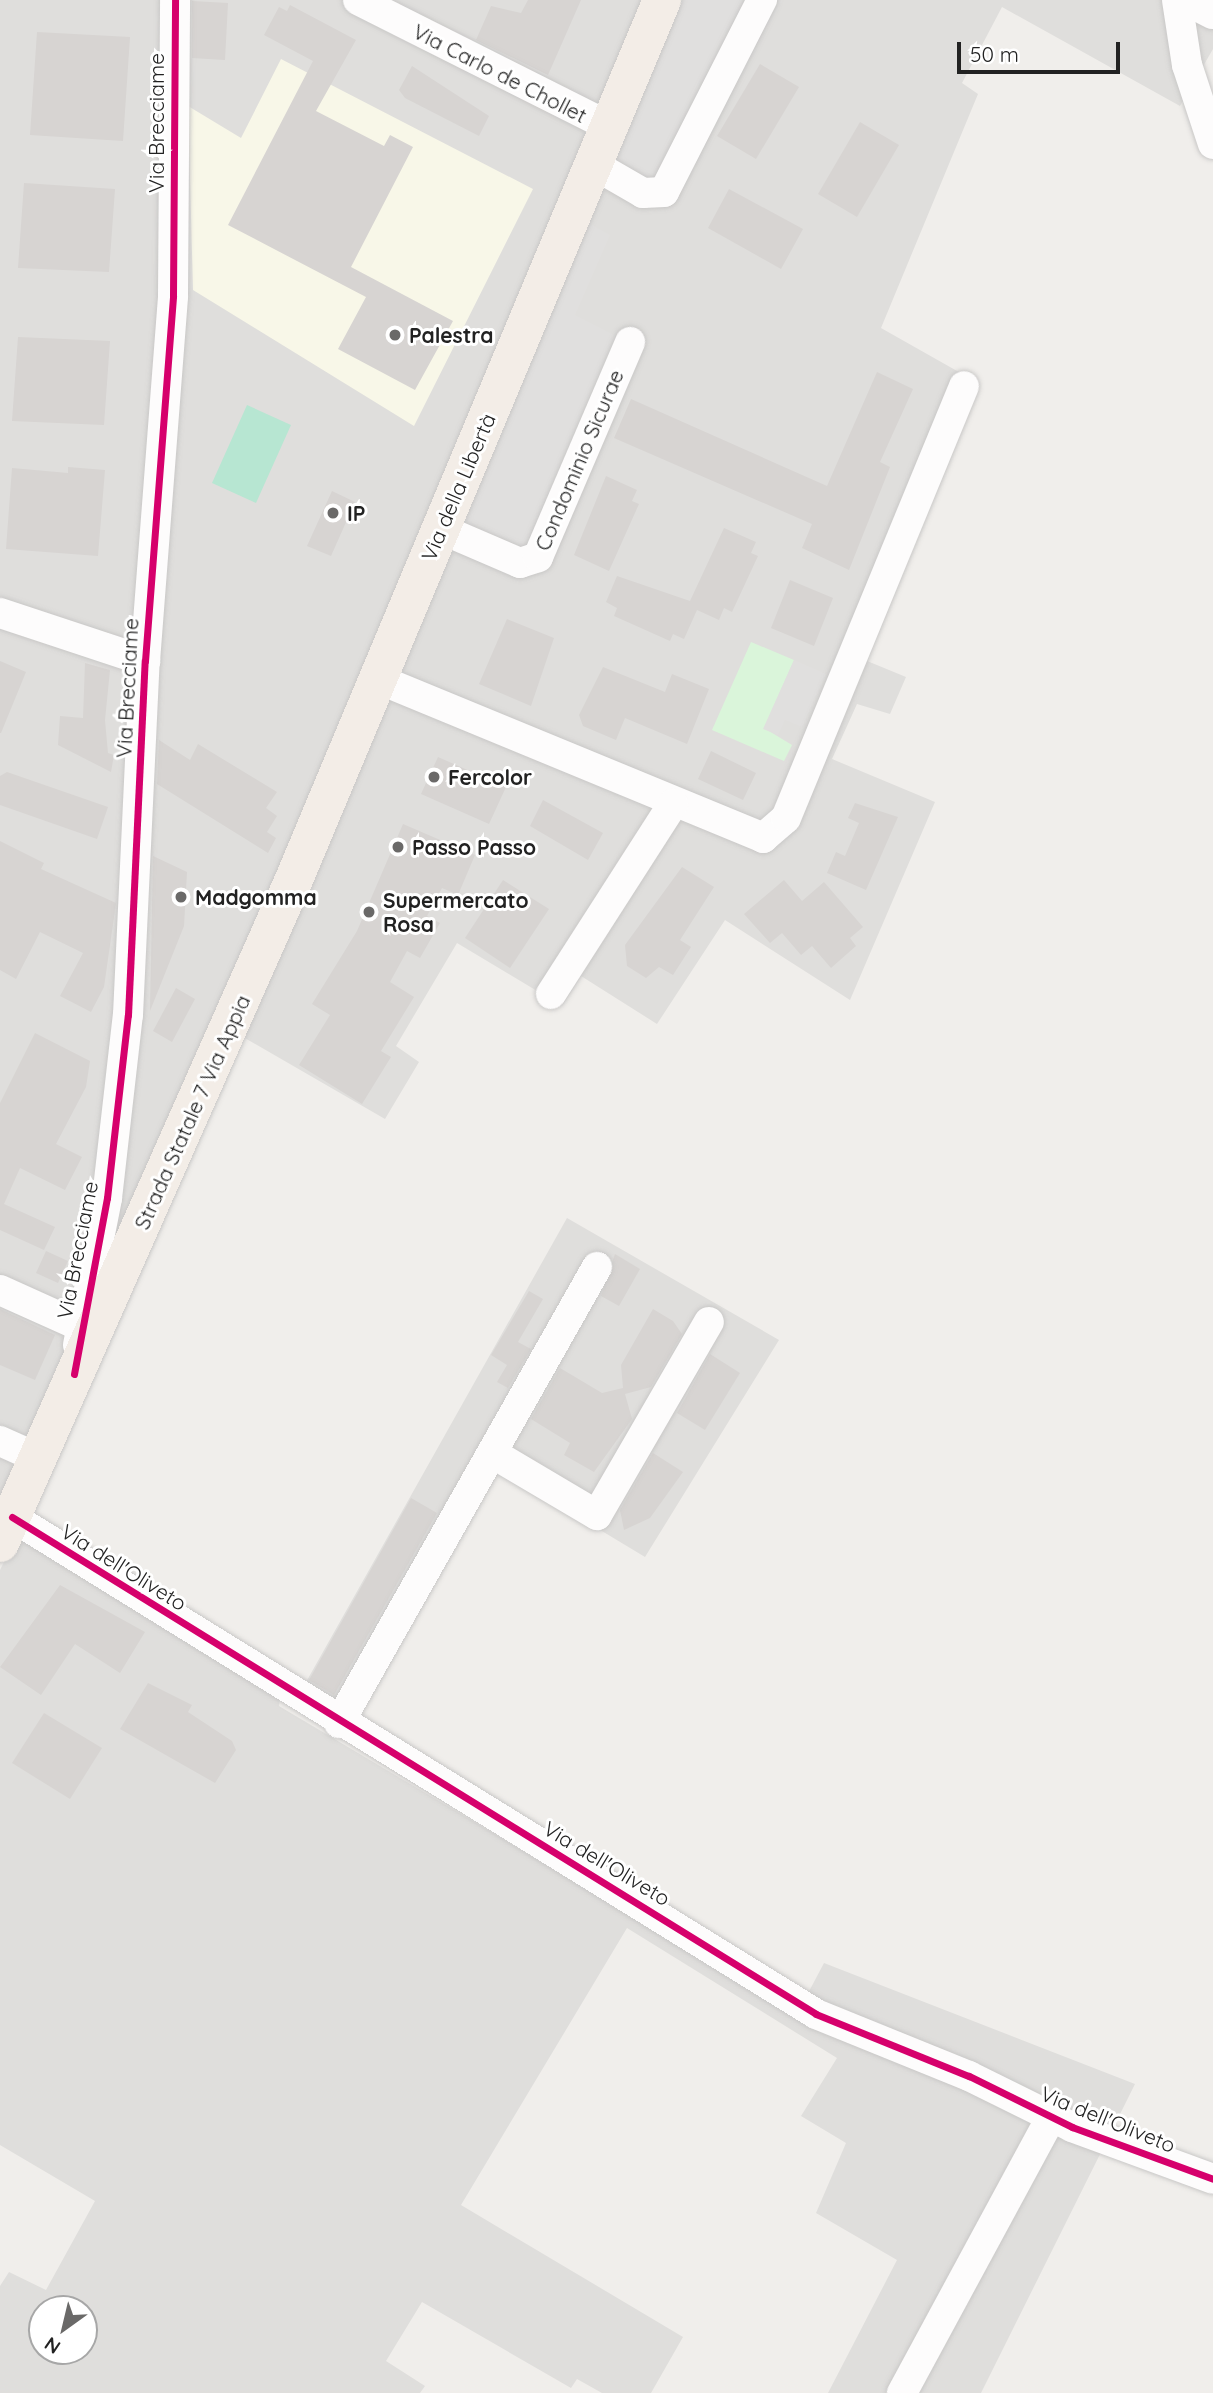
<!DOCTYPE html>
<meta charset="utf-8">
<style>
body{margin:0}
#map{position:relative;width:1213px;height:2393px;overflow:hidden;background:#f0eeeb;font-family:Quicksand,sans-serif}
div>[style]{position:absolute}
.residential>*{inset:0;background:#dfdedc}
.education>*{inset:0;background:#f8f7e8}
.park>*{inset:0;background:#daf5da}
.pitch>*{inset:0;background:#b7e6d2}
.parking>*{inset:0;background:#e0dfde}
.building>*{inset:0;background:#d7d4d2}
.roads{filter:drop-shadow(0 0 2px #c9c8c7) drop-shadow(0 0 2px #c9c8c7)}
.minor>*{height:30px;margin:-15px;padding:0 15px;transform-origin:15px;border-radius:15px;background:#fdfcfc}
.major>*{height:38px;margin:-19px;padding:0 19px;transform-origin:19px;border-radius:19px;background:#f3ede7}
.cycleway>*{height:7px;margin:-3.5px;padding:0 3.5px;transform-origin:3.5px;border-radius:3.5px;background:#d6006c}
.dots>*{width:19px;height:19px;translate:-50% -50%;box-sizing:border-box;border:4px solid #fff;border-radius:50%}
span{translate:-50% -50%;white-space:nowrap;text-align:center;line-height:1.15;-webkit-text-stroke:6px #fff;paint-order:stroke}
.street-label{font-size:21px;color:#222}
.poi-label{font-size:21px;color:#222;font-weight:700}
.left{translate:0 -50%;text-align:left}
.north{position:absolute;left:28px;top:2295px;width:70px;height:70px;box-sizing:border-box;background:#fff;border:2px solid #a7a7a7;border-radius:50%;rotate:214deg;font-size:19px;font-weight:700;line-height:28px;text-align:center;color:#222}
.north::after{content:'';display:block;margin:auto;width:24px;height:32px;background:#6a6968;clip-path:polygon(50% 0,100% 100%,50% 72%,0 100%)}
.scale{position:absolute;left:957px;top:42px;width:163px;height:32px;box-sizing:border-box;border:4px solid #222;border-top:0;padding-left:9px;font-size:21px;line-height:24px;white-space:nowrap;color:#222;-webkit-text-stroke:5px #fff;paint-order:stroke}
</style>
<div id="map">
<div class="residential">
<i style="clip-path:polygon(0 0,1213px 0,1213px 49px,1180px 106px,1002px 7px,962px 83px,978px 94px,881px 328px,973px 380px,855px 656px,906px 677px,890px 714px,857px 704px,832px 759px,935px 802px,850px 1000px,725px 920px,657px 1024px,581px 976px,562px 1006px,457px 943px,396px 1046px,419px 1062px,385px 1119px,243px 1037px,0 1504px)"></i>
<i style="clip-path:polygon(567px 1218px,779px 1340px,645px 1557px,499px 1469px,354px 1724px,301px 1691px)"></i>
<i style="clip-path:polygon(evenodd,19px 1532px,280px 1698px,279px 1706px,797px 2014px,824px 1963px,1135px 2084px,981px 2393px,828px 2393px,897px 2260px,816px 2213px,846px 2143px,801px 2116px,837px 2058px,627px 1928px,461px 2205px,683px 2337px,651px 2393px,602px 2393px,577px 2379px,571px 2388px,422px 2302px,386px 2361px,425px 2386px,420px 2393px,0 2393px,0 2286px,9px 2272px,46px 2290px,95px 2201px,0 2145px,0 1570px,19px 1532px,42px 2309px,84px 2309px,84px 2351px,42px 2351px,42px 2309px)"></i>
</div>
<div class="education">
<i style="clip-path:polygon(281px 59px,533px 189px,414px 426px,193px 290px,188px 106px,241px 138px)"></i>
</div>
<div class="park">
<i style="clip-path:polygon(751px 642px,794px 660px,764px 728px,792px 745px,784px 761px,712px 730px)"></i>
</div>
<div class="pitch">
<i style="clip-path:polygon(247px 405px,291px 425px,256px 503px,212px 483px)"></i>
</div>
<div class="parking">
<i style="clip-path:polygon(682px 0,783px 0,676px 194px,611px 161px)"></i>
<i style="clip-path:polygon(590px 224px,610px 235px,575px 315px,620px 338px,524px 556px,460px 528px)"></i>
<i style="clip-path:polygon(794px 660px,826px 674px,802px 727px,785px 720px,778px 735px,763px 729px)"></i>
</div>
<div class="building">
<i style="clip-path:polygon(528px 0,581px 0,548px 75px,476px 40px,491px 6px,521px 13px)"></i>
<i style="clip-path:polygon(192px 1px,228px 3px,225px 60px,192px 58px)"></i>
<i style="clip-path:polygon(290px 5px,356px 40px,316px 111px,384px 146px,390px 135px,413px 147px,351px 267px,453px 321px,415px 390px,338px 349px,366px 297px,228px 225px,313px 61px,264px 35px,279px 7px,287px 11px)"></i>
<i style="clip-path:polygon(37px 32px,130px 37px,123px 141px,30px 135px)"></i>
<i style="clip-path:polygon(760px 64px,799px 87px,756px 159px,717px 136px)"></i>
<i style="clip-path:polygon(412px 66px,489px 116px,479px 136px,405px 98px,399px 90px)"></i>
<i style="clip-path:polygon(860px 122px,899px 145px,857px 217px,818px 194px)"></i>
<i style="clip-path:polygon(24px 183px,115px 189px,109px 272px,18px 268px)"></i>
<i style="clip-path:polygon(729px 189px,803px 229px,781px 269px,708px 228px)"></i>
<i style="clip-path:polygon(18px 337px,110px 341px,104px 425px,12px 421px)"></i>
<i style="clip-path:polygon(877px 372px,913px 389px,880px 462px,890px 467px,849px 570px,802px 548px,812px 524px,614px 438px,631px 399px,827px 486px)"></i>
<i style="clip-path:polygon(68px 467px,105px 470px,98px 556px,6px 549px,12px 468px,68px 473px)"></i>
<i style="clip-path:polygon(606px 476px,637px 490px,632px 501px,639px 504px,609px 571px,574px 555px)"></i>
<i style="clip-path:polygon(332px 491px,355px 502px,331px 556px,307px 546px)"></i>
<i style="clip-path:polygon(724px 528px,756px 542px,751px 553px,758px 556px,732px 612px,724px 608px,719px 620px,697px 610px,684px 639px,673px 634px,670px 641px,614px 616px,617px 608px,606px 602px,617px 576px,690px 601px)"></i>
<i style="clip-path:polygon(790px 580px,833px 598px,814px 646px,771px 628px)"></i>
<i style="clip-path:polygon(507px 619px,554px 638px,531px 706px,479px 684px)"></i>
<i style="clip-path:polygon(0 661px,26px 672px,1px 733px,0 733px)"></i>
<i style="clip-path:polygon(85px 663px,110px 670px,105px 720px,108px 753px,114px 755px,111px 772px,58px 745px,60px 716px,83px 718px)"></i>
<i style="clip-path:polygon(603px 667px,665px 692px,672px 674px,709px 689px,687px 744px,625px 718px,616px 740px,583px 726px,579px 715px)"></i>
<i style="clip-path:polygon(159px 740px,190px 760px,198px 744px,277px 792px,266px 808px,277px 816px,267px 832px,276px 838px,268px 853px,157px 784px)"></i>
<i style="clip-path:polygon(711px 751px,756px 773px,743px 800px,698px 779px)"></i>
<i style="clip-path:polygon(438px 757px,506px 787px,489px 824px,421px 794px)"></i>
<i style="clip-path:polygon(7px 772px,108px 807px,97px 839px,0 805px,0 776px)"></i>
<i style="clip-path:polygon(543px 800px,603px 833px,588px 860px,530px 826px)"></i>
<i style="clip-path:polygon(855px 803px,898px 817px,866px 890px,827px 873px,836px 852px,845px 856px,859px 823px,848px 818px)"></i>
<i style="clip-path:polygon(403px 824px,475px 855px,458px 895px,442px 888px,427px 916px,440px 923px,420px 958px,407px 951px,390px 982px,414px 997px,381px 1051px,391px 1057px,362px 1104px,299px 1065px,330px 1015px,312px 1004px,357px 931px)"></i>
<i style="clip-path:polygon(0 841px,44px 863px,41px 869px,116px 903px,104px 987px,91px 1012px,60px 996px,83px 953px,40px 932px,16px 979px,0 970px)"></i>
<i style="clip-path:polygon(153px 856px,187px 872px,184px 926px,150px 1011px)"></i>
<i style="clip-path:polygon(682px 867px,714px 887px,680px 940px,691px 947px,673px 975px,659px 967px,646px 978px,627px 966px,625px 945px)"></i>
<i style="clip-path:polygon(503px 880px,549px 909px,510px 968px,465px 938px)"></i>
<i style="clip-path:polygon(784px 880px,802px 901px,824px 882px,863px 927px,850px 938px,856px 946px,831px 968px,812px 946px,801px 955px,782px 933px,770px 943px,744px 914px)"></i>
<i style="clip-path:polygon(176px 988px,195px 999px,172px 1042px,153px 1031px)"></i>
<i style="clip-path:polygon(35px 1033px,90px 1061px,86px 1087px,56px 1144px,82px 1157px,65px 1190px,20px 1168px,4px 1204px,55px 1227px,44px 1250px,0 1230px,0 1103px)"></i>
<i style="clip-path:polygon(46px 1251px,68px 1261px,58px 1283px,36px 1273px)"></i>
<i style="clip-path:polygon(615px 1254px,640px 1269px,619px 1306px,601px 1296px)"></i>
<i style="clip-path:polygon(529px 1291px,543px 1299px,518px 1342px,531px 1349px,508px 1388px,497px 1382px,507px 1365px,491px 1355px)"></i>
<i style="clip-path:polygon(0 1309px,55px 1335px,35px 1380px,0 1365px)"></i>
<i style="clip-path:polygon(653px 1309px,673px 1321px,682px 1334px,651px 1387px,625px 1394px,632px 1419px,594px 1472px,564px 1455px,570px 1443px,531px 1419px,560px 1368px,602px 1393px,623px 1388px,621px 1365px)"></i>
<i style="clip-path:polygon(710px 1354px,740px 1373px,705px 1430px,677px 1413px)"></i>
<i style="clip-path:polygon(653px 1453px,683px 1472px,650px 1518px,624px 1530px,620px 1510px)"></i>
<i style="clip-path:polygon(411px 1498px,437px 1513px,334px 1695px,309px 1680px)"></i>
<i style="clip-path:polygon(60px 1585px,145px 1632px,120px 1673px,75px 1644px,41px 1695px,0 1667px)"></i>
<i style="clip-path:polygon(148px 1683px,192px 1705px,188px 1712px,232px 1741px,236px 1750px,215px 1783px,120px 1729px)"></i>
<i style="clip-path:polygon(44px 1713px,102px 1748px,70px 1799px,12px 1763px)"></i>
</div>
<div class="roads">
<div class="minor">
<i style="left:358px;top:0;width:278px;rotate:26.7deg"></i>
<i style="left:1177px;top:0;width:66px;rotate:81.3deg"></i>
<i style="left:1187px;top:65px;width:83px;rotate:71.8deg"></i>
<i style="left:1185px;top:0;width:31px;rotate:27deg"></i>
<i style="left:591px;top:163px;width:60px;rotate:30deg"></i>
<i style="left:643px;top:193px;width:21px;rotate:-3deg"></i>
<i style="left:664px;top:192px;width:216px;rotate:-63deg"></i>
<i style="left:441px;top:529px;width:86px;rotate:23.3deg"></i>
<i style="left:520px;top:563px;width:19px;rotate:-18deg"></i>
<i style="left:538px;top:557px;width:234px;rotate:-66.8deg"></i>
<i style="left:0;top:613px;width:153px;rotate:18.3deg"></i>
<i style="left:378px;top:679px;width:417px;rotate:22.4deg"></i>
<i style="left:763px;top:838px;width:30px;rotate:-41deg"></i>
<i style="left:786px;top:818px;width:467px;rotate:-67.6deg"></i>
<i style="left:551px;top:994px;width:226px;rotate:-57.3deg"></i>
<i style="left:0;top:1290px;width:88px;rotate:24.2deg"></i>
<i style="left:78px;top:1345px;width:150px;rotate:-78.8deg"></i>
<i style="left:107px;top:1198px;width:184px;rotate:-83.5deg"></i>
<i style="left:128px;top:1015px;width:354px;rotate:-87.3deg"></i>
<i style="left:145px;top:661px;width:366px;rotate:-85.6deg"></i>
<i style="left:173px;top:296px;width:296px;rotate:-89.6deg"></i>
<i style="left:0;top:1441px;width:42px;rotate:24.1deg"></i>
<i style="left:492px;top:1453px;width:122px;rotate:30.6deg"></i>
<i style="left:597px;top:1515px;width:223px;rotate:-59.9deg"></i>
<i style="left:12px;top:1517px;width:945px;rotate:31.72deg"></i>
<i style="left:816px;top:2014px;width:165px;rotate:22.1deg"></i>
<i style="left:969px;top:2076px;width:115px;rotate:26.3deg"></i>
<i style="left:1072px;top:2127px;width:150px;rotate:20.2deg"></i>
<i style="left:339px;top:1723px;width:524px;rotate:-60.5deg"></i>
<i style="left:902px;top:2393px;width:314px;rotate:-61.6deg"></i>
</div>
<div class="major">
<i style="left:0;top:1543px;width:728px;rotate:-66.11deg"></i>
<i style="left:295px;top:877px;width:951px;rotate:-67.29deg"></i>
</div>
</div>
<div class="cycleway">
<i style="left:74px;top:1374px;width:179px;rotate:-79.4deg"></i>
<i style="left:107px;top:1198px;width:184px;rotate:-83.5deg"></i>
<i style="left:128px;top:1015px;width:354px;rotate:-87.3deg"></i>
<i style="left:145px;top:661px;width:366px;rotate:-85.6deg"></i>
<i style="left:173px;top:296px;width:296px;rotate:-89.6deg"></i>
<i style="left:12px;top:1517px;width:945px;rotate:31.72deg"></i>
<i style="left:816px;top:2014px;width:165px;rotate:22.1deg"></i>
<i style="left:969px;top:2076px;width:115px;rotate:26.3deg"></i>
<i style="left:1072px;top:2127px;width:150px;rotate:20.2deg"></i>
</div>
<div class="dots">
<i style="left:395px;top:335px;background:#6a6968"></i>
<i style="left:333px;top:513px;background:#6a6968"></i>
<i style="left:434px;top:777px;background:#6a6968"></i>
<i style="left:398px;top:847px;background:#6a6968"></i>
<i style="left:181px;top:897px;background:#6a6968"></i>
<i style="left:369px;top:912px;background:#6a6968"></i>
</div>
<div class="street-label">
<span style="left:500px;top:73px;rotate:27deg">Via Carlo de Chollet</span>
<span style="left:156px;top:123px;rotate:-90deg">Via Brecciame</span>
<span style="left:579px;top:460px;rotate:-67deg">Condominio Sicurae</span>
<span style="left:458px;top:487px;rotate:-67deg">Via della Libertà</span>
<span style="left:127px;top:688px;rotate:-87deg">Via Brecciame</span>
<span style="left:192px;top:1112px;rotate:-66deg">Strada Statale 7 Via Appia</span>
<span style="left:77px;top:1250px;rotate:-79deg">Via Brecciame</span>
<span style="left:124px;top:1567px;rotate:32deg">Via dell'Oliveto</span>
<span style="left:607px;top:1863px;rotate:31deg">Via dell'Oliveto</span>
<span style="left:1108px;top:2119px;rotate:22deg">Via dell'Oliveto</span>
</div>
<div class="poi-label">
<span class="left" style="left:409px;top:335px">Palestra</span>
<span class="left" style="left:347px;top:513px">IP</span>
<span class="left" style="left:448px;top:777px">Fercolor</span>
<span class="left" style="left:412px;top:847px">Passo Passo</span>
<span class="left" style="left:195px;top:897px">Madgomma</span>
<span class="left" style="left:383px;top:912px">Supermercato<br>Rosa</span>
</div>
<div class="north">N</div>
<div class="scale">50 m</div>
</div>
